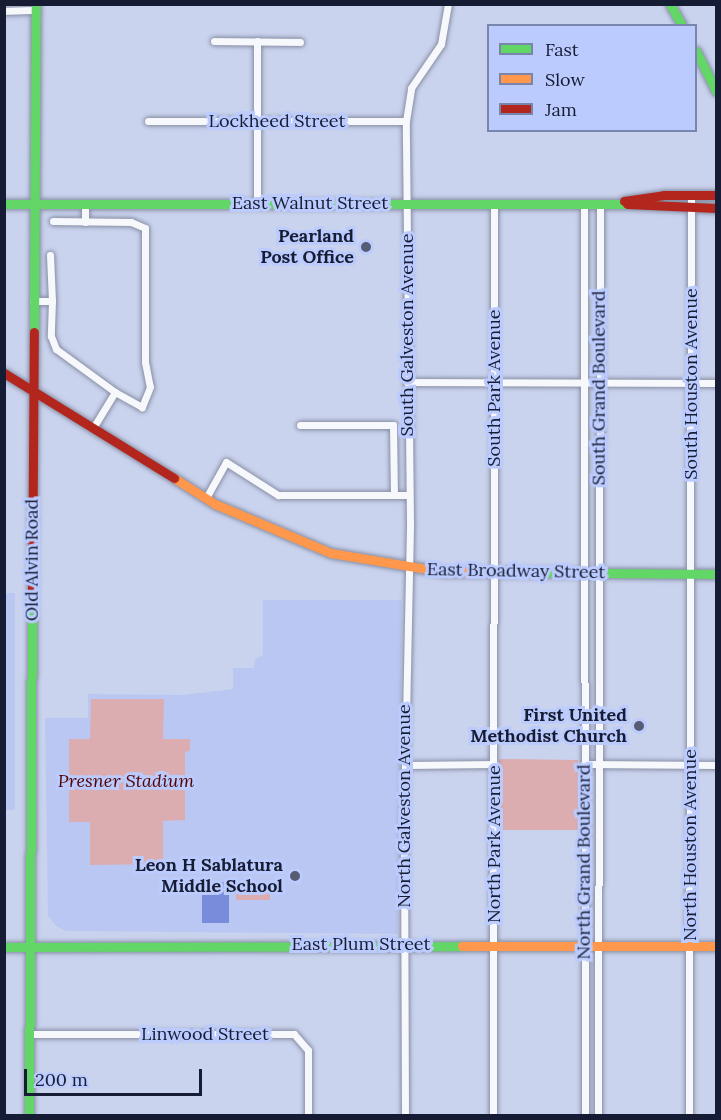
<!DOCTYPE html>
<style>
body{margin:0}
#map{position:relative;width:721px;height:1120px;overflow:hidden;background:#cad3ee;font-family:Lora,serif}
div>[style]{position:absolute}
.built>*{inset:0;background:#bac7f2}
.green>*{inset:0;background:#dcadb0}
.water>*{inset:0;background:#798bdb}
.roads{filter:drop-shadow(0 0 2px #888fa5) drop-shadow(0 0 2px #888fa5)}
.street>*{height:7px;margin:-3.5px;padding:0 3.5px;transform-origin:3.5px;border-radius:3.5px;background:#f7f8fc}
.fast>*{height:9px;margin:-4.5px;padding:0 4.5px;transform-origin:4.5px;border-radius:4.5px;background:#63d668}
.slow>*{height:9px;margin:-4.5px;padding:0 4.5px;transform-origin:4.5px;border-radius:4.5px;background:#ff974d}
.jam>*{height:9px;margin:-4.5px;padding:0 4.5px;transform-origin:4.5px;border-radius:4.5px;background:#b3261e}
.dots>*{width:16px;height:16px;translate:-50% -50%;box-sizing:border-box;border:3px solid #bbcbfd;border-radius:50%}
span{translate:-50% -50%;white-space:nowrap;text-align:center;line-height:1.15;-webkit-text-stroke:6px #bbcbfd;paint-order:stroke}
.street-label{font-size:18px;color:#161c33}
.poi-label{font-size:18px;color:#161c33;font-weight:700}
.right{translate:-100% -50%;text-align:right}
.park-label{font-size:18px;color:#540200;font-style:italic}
.frame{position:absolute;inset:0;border:6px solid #161c33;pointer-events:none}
.legend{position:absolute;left:487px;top:24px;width:210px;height:108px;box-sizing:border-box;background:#bbcbfd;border:2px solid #7985ac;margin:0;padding:8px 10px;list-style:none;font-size:18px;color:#161c33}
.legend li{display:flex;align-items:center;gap:12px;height:30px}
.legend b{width:30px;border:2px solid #7985ac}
.scale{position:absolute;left:24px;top:1069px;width:178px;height:27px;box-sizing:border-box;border:3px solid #161c33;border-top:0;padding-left:8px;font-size:18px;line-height:21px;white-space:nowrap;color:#161c33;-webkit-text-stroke:4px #bbcbfd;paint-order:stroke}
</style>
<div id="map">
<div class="built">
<i style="clip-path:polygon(4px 593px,15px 593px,15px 810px,4px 810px)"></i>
<i style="clip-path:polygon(263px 600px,402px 600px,398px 934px,66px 931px,56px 926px,48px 916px,45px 718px,88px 718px,88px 694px,183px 695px,233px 689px,233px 668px,254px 668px,255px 659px,263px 655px)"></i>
</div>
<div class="green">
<i style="clip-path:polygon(91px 699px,164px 699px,163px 739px,190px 739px,190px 751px,185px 752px,185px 820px,163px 821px,163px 864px,90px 865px,90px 822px,69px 822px,69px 739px,90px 739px)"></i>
<i style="clip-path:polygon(499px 759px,578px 760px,578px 830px,500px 830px)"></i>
<i style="clip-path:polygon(236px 884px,270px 884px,270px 900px,236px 900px)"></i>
</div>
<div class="water">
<i style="clip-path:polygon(202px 882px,229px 882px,229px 923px,202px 923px)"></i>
</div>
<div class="roads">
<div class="street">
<i style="left:4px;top:11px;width:32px;rotate:-2deg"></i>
<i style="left:214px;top:41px;width:86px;rotate:0.7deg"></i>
<i style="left:148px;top:121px;width:258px"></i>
<i style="left:584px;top:203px;width:913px;rotate:89.94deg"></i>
<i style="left:257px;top:204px;width:163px;rotate:-90deg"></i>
<i style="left:53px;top:221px;width:78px;rotate:0.7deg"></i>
<i style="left:131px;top:222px;width:15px;rotate:23deg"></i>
<i style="left:145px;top:228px;width:134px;rotate:90deg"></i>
<i style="left:145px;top:362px;width:25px;rotate:79deg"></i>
<i style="left:150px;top:387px;width:22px;rotate:112deg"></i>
<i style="left:142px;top:407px;width:31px;rotate:-151deg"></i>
<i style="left:115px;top:392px;width:42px;rotate:121.4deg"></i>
<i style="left:85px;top:222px;width:18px;rotate:-90deg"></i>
<i style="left:50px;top:255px;width:46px;rotate:87.5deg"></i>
<i style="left:33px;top:301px;width:19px"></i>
<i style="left:52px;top:301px;width:35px;rotate:92deg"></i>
<i style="left:51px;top:336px;width:14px;rotate:69deg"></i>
<i style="left:56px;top:349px;width:73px;rotate:36.1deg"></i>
<i style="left:407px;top:382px;width:309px;rotate:0.2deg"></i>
<i style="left:300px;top:425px;width:93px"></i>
<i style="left:393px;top:425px;width:70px;rotate:89.2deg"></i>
<i style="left:206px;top:498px;width:41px;rotate:-60.9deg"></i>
<i style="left:226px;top:462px;width:62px;rotate:32.4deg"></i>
<i style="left:278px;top:495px;width:131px"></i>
<i style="left:584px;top:764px;width:132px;rotate:0.4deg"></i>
<i style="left:405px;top:765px;width:88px;rotate:-0.7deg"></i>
<i style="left:29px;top:1034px;width:265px"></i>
<i style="left:294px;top:1034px;width:21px;rotate:49deg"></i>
<i style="left:308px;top:1050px;width:66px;rotate:90deg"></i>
<i style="left:405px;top:1116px;width:303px;rotate:-90.2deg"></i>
<i style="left:404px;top:813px;width:290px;rotate:-88.8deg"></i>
<i style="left:410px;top:523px;width:402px;rotate:-90.6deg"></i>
<i style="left:406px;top:121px;width:33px;rotate:-81deg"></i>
<i style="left:411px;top:88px;width:53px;rotate:-55.7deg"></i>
<i style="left:441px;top:44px;width:41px;rotate:-80.1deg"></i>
<i style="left:493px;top:1116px;width:913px;rotate:-89.94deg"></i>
<i style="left:598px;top:1116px;width:913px;rotate:-89.87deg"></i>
<i style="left:689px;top:1116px;width:921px;rotate:-89.88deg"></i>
</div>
<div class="fast">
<i style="left:670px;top:4px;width:25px;rotate:61deg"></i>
<i style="left:696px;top:51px;width:45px;rotate:63.4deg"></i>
<i style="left:4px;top:204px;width:623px"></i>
<i style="left:34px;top:332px;width:328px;rotate:-89.7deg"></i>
<i style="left:498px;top:572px;width:218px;rotate:0.5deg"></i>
<i style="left:4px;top:947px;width:458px;rotate:-0.1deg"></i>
<i style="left:29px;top:1116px;width:516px;rotate:-89.67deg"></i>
</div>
<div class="slow">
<i style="left:174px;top:478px;width:49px;rotate:32.4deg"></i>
<i style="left:215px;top:504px;width:126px;rotate:22.9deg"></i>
<i style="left:331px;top:553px;width:116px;rotate:9.5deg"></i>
<i style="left:445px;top:572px;width:53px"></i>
<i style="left:462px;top:946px;width:254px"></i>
</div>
<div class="jam">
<i style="left:624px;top:201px;width:40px;rotate:-8.5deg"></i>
<i style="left:664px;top:195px;width:52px"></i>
<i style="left:627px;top:204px;width:89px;rotate:2.6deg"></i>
<i style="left:4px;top:373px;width:200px;rotate:31.7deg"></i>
<i style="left:32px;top:600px;width:268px;rotate:-89.6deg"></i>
</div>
</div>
<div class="dots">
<i style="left:366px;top:247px;background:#555c74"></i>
<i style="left:639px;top:726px;background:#555c74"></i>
<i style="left:295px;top:876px;background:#555c74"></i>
</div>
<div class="street-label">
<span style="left:277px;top:121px">Lockheed Street</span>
<span style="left:310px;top:203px">East Walnut Street</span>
<span style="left:407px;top:335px;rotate:-90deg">South Galveston Avenue</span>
<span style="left:691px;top:384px;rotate:-90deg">South Houston Avenue</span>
<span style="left:494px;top:388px;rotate:-90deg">South Park Avenue</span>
<span style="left:599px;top:388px;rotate:-90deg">South Grand Boulevard</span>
<span style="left:32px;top:560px;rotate:-90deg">Old Alvin Road</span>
<span style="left:516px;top:571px;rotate:1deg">East Broadway Street</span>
<span style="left:404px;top:806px;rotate:-90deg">North Galveston Avenue</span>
<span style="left:494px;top:844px;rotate:-90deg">North Park Avenue</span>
<span style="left:690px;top:845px;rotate:-90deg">North Houston Avenue</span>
<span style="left:584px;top:862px;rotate:-90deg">North Grand Boulevard</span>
<span style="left:361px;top:944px">East Plum Street</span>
<span style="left:205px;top:1034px">Linwood Street</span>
</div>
<div class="poi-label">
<span class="right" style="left:354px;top:247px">Pearland<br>Post Office</span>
<span class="right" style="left:627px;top:726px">First United<br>Methodist Church</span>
<span class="right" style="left:283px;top:876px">Leon H Sablatura<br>Middle School</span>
</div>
<div class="park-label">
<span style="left:126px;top:781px">Presner Stadium</span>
</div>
<div class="frame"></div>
<ul class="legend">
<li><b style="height:8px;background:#63d668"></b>Fast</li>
<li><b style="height:8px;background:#ff974d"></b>Slow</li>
<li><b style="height:8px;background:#b3261e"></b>Jam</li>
</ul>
<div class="scale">200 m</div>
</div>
